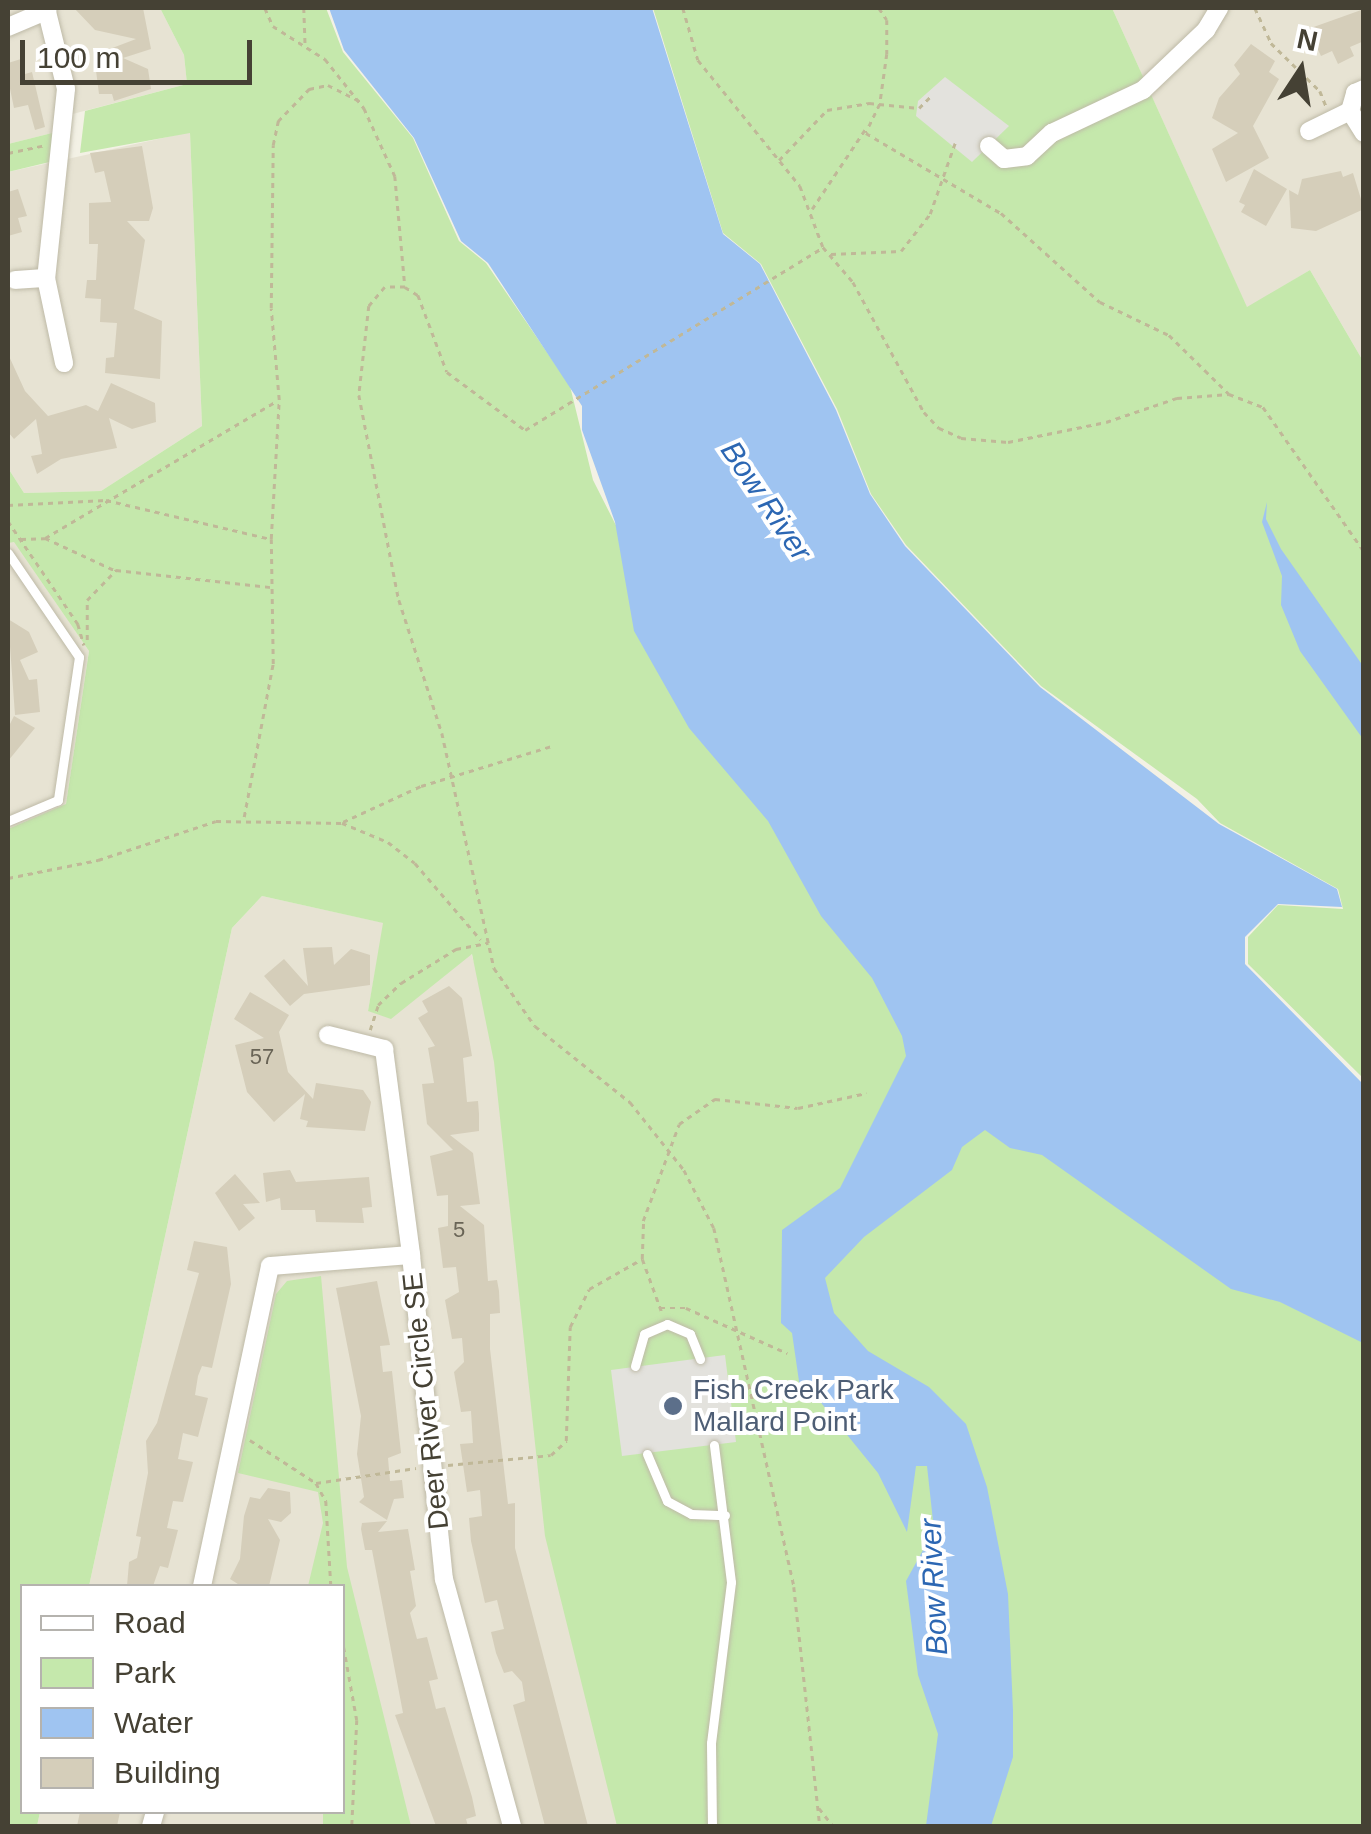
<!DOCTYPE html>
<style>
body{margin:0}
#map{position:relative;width:1371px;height:1834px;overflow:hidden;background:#f3f1e5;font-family:Helvetica,sans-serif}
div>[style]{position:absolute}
.residential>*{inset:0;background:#e7e3d3}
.green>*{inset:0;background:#c5e8ac}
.parking>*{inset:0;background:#e3e2dd}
.water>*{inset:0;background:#9fc4f1}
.building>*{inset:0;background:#d5ceba}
.path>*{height:2.5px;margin-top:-1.25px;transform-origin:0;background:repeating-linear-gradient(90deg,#c0b898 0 5px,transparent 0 10px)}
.roads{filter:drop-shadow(0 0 2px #bebaa7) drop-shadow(0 0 2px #bebaa7)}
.lane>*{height:9px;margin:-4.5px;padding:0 4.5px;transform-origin:4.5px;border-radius:4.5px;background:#fff}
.street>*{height:18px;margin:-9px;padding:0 9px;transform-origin:9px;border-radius:9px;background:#fff}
.dots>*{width:28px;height:28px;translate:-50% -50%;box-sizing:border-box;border:5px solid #fff;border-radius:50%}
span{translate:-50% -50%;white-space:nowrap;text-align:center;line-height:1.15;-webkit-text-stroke:8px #fff;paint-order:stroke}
.number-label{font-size:22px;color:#696456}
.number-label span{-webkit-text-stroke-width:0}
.service-label{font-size:28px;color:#4e5e75}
.left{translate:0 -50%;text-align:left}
.street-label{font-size:28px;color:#454134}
.water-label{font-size:30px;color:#2c67b3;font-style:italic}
.frame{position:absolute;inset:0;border:10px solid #454134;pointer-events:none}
.legend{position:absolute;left:20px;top:1584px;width:325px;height:230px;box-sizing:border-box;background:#fff;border:2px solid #b5b3ae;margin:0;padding:12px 18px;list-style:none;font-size:30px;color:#454134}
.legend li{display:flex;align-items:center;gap:20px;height:50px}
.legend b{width:50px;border:2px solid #b5b3ae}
.north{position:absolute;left:1251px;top:20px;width:100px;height:100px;-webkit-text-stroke:8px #fff;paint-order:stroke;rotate:12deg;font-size:28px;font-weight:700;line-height:40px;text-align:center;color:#454134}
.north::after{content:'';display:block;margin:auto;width:35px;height:45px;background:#454134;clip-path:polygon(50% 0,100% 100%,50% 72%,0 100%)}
.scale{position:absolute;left:20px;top:40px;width:232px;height:45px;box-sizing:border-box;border:5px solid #454134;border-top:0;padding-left:12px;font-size:30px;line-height:35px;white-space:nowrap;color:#454134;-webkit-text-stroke:8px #fff;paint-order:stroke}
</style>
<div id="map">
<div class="residential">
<i style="clip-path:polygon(8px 8px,160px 8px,184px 55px,187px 84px,65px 116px,64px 130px,8px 144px)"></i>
<i style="clip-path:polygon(1112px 8px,1363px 8px,1363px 361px,1310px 270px,1247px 308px)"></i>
<i style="clip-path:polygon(190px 132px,202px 426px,101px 491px,24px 493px,8px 468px,8px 172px)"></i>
<i style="clip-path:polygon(14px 541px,89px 651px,66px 805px,8px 829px,8px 543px)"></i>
<i style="clip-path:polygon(262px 896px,384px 923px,368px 1011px,471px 953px,489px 1009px,620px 1826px,37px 1826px,40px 1812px,342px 1812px,342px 1586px,89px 1586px,232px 928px)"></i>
</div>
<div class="green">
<i style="clip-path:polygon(160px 8px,326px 8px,343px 52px,413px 138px,459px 241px,486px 263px,570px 386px,593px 480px,635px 563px,1363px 1262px,1363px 1826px,617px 1826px,545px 1536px,494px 1062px,472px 954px,391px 1019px,368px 1011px,383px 923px,262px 896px,232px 928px,89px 1586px,22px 1586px,22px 1812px,40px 1812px,37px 1826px,8px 1826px,8px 829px,66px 804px,89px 651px,14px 542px,8px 543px,8px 468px,24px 493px,101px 491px,202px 426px,190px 133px,80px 153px,85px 111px,187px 84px,184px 55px)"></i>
<i style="clip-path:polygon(653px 8px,1112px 8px,1247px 307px,1310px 270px,1363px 361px,1363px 1078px,1248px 964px,1248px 937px,1278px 905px,1343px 909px,1338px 889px,1220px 823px,1197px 799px,1041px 686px,906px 545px,871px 494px,837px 409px,761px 264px,723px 233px)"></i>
<i style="clip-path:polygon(64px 130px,62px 159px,8px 172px,8px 144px)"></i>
<i style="clip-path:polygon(321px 1276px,347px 1567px,411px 1826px,323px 1826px,323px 1812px,342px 1812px,342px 1586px,308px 1586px,323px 1523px,318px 1492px,238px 1473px,276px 1294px,287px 1281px)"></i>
</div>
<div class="parking">
<i style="clip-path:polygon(945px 77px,1009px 126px,972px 162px,916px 116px,918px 101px)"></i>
<i style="clip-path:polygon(725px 1355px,736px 1442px,622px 1456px,611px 1370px)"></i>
</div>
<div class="water">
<i style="clip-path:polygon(329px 8px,652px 8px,723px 234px,760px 264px,836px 410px,870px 494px,905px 546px,1040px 687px,1219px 824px,1337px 889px,1342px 907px,1278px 904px,1245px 937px,1245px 964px,1363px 1084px,1363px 1343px,1280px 1302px,1231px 1289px,1042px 1155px,1010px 1148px,985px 1130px,962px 1147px,952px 1170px,864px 1237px,825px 1278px,834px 1313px,868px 1351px,929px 1387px,966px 1424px,987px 1487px,1008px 1594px,1013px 1711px,1013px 1757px,991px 1826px,926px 1826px,938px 1734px,918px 1675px,906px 1581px,934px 1530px,927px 1466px,916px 1466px,907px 1532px,878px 1473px,818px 1399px,801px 1395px,792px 1333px,781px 1323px,782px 1230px,840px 1188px,906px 1056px,902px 1036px,872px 978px,821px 916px,768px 821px,689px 728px,634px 631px,615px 522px,582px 430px,582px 406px,488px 263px,461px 241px,414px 138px,344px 50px)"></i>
<i style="clip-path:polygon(1267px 502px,1266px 519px,1281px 549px,1363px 666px,1363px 739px,1300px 651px,1281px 605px,1282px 576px,1262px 522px)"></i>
</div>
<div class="building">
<i style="clip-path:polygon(74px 8px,143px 8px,151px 49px,123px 58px,148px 69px,151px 89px,114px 101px,112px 94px,99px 94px,94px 55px,136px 39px,95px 30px)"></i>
<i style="clip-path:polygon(1364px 9px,1364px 41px,1350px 47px,1354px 56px,1338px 64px,1332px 51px,1321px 56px,1308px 29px)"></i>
<i style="clip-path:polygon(1251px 44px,1275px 61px,1269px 72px,1279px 79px,1253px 126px,1269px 158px,1226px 182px,1212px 149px,1238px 133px,1212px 118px,1219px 98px,1240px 74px,1234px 65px)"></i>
<i style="clip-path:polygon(21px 59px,25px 74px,32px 72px,45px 127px,35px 130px,28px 105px,14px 108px,8px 79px,8px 63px)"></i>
<i style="clip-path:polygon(142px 146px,153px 208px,149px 221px,127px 221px,145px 240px,134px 309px,162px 321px,160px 379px,105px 373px,106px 358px,114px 357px,117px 323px,100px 322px,101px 299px,85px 298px,87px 280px,96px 280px,98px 244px,89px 244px,89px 203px,111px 202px,104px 171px,95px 173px,90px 153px)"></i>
<i style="clip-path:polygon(1254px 169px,1287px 189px,1266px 226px,1241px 212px,1245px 205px,1239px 202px)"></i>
<i style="clip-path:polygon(1341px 171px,1343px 177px,1353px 173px,1364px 209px,1316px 231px,1291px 228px,1289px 190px,1298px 195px,1302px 179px)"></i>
<i style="clip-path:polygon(18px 189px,27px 216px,18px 218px,22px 232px,8px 236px,8px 192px)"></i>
<i style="clip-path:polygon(8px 354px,25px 391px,48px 416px,86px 405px,98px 411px,111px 383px,155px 403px,156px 422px,132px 429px,109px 418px,117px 448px,61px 459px,37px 474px,31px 456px,42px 454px,36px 419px,14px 439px,8px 432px)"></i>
<i style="clip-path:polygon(8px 619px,29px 632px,38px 652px,20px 660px,29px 680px,37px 679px,40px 712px,15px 715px)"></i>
<i style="clip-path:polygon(14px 716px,35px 728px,8px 761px,8px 728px)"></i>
<i style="clip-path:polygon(332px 947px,334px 965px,351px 949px,370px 955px,370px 985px,304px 994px,290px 1006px,264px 976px,284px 959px,308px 986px,303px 948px)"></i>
<i style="clip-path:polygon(449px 986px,462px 998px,472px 1056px,463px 1058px,467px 1102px,478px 1101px,479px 1114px,479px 1131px,450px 1135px,473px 1153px,480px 1204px,460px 1206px,484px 1225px,488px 1281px,497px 1280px,499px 1291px,500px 1313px,490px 1314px,490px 1349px,508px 1504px,515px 1503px,515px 1548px,588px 1826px,545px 1826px,513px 1705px,525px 1701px,522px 1682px,512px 1671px,504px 1673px,496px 1653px,491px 1632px,504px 1629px,497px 1600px,485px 1603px,471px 1541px,469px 1518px,482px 1516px,480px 1490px,467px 1492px,460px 1444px,473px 1443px,471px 1411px,461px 1412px,454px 1372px,464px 1362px,462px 1338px,452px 1339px,445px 1300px,459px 1292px,456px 1267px,443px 1268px,438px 1228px,448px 1226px,448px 1195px,437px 1196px,430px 1156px,453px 1150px,427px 1124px,422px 1084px,434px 1083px,428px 1048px,435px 1046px,418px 1018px,428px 1012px,422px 1001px)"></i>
<i style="clip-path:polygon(250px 992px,289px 1015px,279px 1032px,288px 1072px,313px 1099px,316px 1083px,363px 1090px,371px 1102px,365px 1131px,306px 1127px,308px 1121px,300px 1119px,305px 1094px,274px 1122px,247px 1092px,235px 1045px,264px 1038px,234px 1019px)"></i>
<i style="clip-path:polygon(290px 1170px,296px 1182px,369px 1177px,372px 1207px,362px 1208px,364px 1223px,316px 1222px,315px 1210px,281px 1210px,280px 1198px,266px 1202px,263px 1173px)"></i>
<i style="clip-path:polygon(235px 1174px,260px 1203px,243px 1204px,255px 1218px,239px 1231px,215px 1193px)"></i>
<i style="clip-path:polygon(194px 1241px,227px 1247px,231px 1284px,212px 1368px,202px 1366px,198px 1376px,195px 1395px,208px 1398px,198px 1437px,183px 1433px,178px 1459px,193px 1462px,183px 1502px,173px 1501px,167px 1528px,178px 1530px,168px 1568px,160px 1566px,153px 1586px,127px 1586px,129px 1562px,137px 1558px,141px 1537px,136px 1536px,148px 1473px,146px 1441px,157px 1423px,199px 1273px,187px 1270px)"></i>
<i style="clip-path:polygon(377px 1281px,390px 1345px,380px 1346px,383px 1372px,392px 1371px,401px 1453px,388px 1458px,390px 1481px,402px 1480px,404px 1498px,394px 1499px,387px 1520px,359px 1502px,364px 1497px,357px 1454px,361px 1416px,336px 1288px)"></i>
<i style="clip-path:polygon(268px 1488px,290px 1492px,291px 1513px,281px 1522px,268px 1519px,280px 1540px,269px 1586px,241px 1586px,230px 1579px,240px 1559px,244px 1516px,250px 1497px,260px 1499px)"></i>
<i style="clip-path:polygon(387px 1521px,378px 1532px,408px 1529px,415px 1570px,410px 1571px,416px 1606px,410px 1613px,417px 1639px,427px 1637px,438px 1679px,429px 1681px,436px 1709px,445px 1707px,472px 1797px,476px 1816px,466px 1819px,468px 1826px,436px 1826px,395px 1715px,403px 1713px,372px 1550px,365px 1550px,361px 1529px,362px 1523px)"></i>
<i style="clip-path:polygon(80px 1812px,120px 1812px,117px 1826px,77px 1826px)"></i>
</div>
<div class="path">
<i style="left:265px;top:8px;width:20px;rotate:66deg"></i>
<i style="left:273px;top:26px;width:62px;rotate:32.4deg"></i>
<i style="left:325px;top:59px;width:63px;rotate:51.5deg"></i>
<i style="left:364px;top:108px;width:75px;rotate:65.5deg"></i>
<i style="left:395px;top:176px;width:109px;rotate:84.8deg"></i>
<i style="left:304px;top:8px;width:38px;rotate:88deg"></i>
<i style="left:683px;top:8px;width:54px;rotate:73.9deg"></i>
<i style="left:698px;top:60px;width:162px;rotate:51deg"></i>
<i style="left:800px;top:186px;width:65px;rotate:69.3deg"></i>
<i style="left:823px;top:247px;width:46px;rotate:49.4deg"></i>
<i style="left:853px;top:282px;width:148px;rotate:61.4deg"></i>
<i style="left:924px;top:412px;width:22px;rotate:47deg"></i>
<i style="left:939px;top:428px;width:24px;rotate:24deg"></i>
<i style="left:961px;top:438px;width:47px;rotate:4.9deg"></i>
<i style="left:1008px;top:442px;width:100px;rotate:-11.5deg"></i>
<i style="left:1106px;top:422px;width:75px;rotate:-18.7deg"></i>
<i style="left:1177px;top:398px;width:52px;rotate:-4.4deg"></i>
<i style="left:1229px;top:394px;width:36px;rotate:21deg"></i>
<i style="left:1263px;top:407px;width:176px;rotate:55deg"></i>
<i style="left:879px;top:8px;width:14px;rotate:56deg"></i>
<i style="left:887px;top:20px;width:34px;rotate:90deg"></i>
<i style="left:887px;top:54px;width:50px;rotate:98deg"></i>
<i style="left:880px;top:104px;width:32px;rotate:116deg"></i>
<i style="left:866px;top:133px;width:157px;rotate:30.7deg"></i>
<i style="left:1001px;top:213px;width:133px;rotate:42deg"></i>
<i style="left:1100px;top:302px;width:76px;rotate:25.6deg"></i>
<i style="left:1169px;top:335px;width:84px;rotate:44.5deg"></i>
<i style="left:1255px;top:8px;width:38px;rotate:65deg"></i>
<i style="left:1271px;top:43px;width:69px;rotate:44.4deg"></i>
<i style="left:1320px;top:91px;width:16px;rotate:68deg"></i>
<i style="left:8px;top:153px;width:38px;rotate:-12deg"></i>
<i style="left:779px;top:160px;width:69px;rotate:-46.2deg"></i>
<i style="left:827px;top:110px;width:43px;rotate:-9.5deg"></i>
<i style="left:869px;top:103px;width:50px;rotate:5.7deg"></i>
<i style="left:919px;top:108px;width:20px;rotate:-45deg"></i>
<i style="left:812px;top:209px;width:97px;rotate:-56.3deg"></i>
<i style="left:831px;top:254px;width:70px;rotate:-2.5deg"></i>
<i style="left:901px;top:251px;width:47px;rotate:-51.9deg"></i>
<i style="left:930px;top:214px;width:75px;rotate:-70.6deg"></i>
<i style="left:405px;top:287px;width:20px;rotate:180deg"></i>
<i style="left:385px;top:287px;width:25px;rotate:130deg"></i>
<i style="left:369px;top:306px;width:90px;rotate:96.4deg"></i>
<i style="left:359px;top:395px;width:209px;rotate:79deg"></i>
<i style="left:399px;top:600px;width:140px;rotate:72.1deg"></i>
<i style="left:442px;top:733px;width:241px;rotate:77.5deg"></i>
<i style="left:494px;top:968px;width:71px;rotate:54.7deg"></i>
<i style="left:535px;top:1026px;width:122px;rotate:38.7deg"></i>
<i style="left:630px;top:1102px;width:87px;rotate:51.5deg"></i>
<i style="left:684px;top:1170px;width:65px;rotate:62.7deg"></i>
<i style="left:714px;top:1228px;width:368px;rotate:77.4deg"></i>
<i style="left:794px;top:1587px;width:240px;rotate:83.8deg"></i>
<i style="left:405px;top:287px;width:15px;rotate:32deg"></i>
<i style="left:418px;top:295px;width:82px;rotate:69.4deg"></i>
<i style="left:447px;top:372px;width:97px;rotate:36.6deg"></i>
<i style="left:525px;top:430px;width:348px;rotate:-31.5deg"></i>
<i style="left:8px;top:505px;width:98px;rotate:-2.9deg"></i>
<i style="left:106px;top:500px;width:170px;rotate:13.3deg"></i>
<i style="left:8px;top:521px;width:125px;rotate:55.8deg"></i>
<i style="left:78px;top:624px;width:22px;rotate:74deg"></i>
<i style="left:45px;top:538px;width:269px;rotate:-30.6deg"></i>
<i style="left:21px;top:539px;width:24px;rotate:-2deg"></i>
<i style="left:45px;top:538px;width:76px;rotate:24.9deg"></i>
<i style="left:87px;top:640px;width:40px;rotate:-90deg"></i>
<i style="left:87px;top:600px;width:42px;rotate:-46deg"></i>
<i style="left:116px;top:570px;width:156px;rotate:6.3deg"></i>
<i style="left:244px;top:817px;width:156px;rotate:-79.3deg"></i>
<i style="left:273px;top:664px;width:125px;rotate:-90.9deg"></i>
<i style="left:271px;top:539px;width:139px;rotate:-86.7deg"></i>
<i style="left:279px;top:400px;width:92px;rotate:-95deg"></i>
<i style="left:271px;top:308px;width:163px;rotate:-89.3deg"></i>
<i style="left:273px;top:145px;width:25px;rotate:-78deg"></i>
<i style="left:278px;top:121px;width:45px;rotate:-45.9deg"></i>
<i style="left:309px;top:89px;width:19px;rotate:-12deg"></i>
<i style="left:328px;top:85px;width:37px;rotate:27deg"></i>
<i style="left:343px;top:822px;width:86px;rotate:-24.8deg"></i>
<i style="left:421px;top:786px;width:137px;rotate:-17deg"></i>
<i style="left:8px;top:878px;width:92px;rotate:-11.3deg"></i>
<i style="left:98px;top:860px;width:124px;rotate:-18.3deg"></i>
<i style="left:216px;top:821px;width:126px;rotate:0.9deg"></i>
<i style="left:342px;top:823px;width:50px;rotate:22.4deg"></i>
<i style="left:388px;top:842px;width:34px;rotate:38deg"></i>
<i style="left:415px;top:863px;width:101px;rotate:49.4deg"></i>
<i style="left:370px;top:1030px;width:26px;rotate:-72deg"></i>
<i style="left:378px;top:1005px;width:32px;rotate:-44deg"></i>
<i style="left:401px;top:983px;width:65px;rotate:-31.7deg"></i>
<i style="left:456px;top:949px;width:33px;rotate:-11deg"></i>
<i style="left:660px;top:1308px;width:26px"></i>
<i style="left:686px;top:1308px;width:111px;rotate:24deg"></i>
<i style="left:661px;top:1311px;width:55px;rotate:-110.1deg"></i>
<i style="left:642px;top:1259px;width:38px;rotate:-88deg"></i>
<i style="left:643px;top:1221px;width:103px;rotate:-69.6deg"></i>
<i style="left:679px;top:1124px;width:44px;rotate:-34.8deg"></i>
<i style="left:715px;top:1099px;width:83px;rotate:6.2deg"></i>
<i style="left:798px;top:1108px;width:70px;rotate:-12.4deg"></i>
<i style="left:250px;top:1440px;width:79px;rotate:33.1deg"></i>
<i style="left:316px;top:1483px;width:21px;rotate:61deg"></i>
<i style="left:326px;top:1501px;width:85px;rotate:86.6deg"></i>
<i style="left:448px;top:1465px;width:103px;rotate:-5.5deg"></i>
<i style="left:551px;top:1455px;width:21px;rotate:-43deg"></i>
<i style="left:566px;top:1441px;width:114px;rotate:-88deg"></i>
<i style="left:570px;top:1327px;width:42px;rotate:-63.4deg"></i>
<i style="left:589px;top:1289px;width:61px;rotate:-29.5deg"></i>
<i style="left:316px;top:1483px;width:101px;rotate:-8.5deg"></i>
<i style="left:342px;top:1637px;width:84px;rotate:79.8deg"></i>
<i style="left:357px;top:1720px;width:106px;rotate:92.7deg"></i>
<i style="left:819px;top:1808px;width:23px;rotate:52deg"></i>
</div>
<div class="roads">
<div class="lane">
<i style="left:8px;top:553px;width:126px;rotate:55.7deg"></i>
<i style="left:79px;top:657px;width:145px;rotate:98.4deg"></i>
<i style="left:58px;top:800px;width:54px;rotate:157.2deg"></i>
<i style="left:635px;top:1366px;width:33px;rotate:-74deg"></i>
<i style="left:644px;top:1334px;width:25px;rotate:-23deg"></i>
<i style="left:667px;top:1324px;width:25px;rotate:23deg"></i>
<i style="left:690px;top:1334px;width:27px;rotate:68deg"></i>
<i style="left:647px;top:1454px;width:51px;rotate:66.9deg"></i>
<i style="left:667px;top:1501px;width:27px;rotate:28deg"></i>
<i style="left:691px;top:1514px;width:34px;rotate:2deg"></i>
<i style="left:712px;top:1826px;width:83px;rotate:-90.7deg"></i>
<i style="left:711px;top:1743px;width:162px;rotate:-82.9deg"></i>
<i style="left:731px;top:1582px;width:138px;rotate:-97.1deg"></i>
</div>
<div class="street">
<i style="left:46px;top:8px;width:83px;rotate:76.1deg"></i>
<i style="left:66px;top:89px;width:190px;rotate:96deg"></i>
<i style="left:46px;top:278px;width:87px;rotate:78deg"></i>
<i style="left:8px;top:27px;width:43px;rotate:-23deg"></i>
<i style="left:1350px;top:111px;width:26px;rotate:58deg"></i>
<i style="left:1309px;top:131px;width:46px;rotate:-26deg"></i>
<i style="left:1350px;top:111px;width:19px;rotate:-74deg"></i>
<i style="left:1355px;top:93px;width:10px;rotate:-24deg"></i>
<i style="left:989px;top:146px;width:20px;rotate:41deg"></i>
<i style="left:1004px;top:159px;width:23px;rotate:-7deg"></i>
<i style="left:1027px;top:156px;width:34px;rotate:-43deg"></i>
<i style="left:1052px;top:133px;width:101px;rotate:-25.3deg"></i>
<i style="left:1143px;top:90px;width:87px;rotate:-43.6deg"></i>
<i style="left:1206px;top:30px;width:26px;rotate:-59deg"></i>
<i style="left:15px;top:280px;width:31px;rotate:-4deg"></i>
<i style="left:328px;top:1035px;width:58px;rotate:14deg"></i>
<i style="left:384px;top:1049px;width:208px;rotate:82.5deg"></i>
<i style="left:202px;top:1586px;width:327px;rotate:-78deg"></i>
<i style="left:270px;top:1266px;width:141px;rotate:-4.5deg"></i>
<i style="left:411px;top:1255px;width:326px;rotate:84.2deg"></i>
<i style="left:444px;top:1579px;width:256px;rotate:74.6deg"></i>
<i style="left:151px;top:1826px;width:15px;rotate:-74deg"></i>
</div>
</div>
<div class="dots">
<i style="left:673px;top:1406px;background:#5c6f8a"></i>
</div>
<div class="number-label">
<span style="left:262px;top:1057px">57</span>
<span style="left:459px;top:1230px">5</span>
</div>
<div class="service-label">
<span class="left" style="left:693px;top:1406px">Fish Creek Park<br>Mallard Point</span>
</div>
<div class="street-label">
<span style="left:426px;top:1401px;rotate:-96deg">Deer River Circle SE</span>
</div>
<div class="water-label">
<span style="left:766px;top:501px;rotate:56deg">Bow River</span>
<span style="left:934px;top:1587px;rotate:-93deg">Bow River</span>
</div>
<div class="frame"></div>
<ul class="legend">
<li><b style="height:12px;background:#fff"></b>Road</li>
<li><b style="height:28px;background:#c5e8ac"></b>Park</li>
<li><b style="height:28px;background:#9fc4f1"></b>Water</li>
<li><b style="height:28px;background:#d5ceba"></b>Building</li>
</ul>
<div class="north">N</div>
<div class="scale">100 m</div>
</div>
